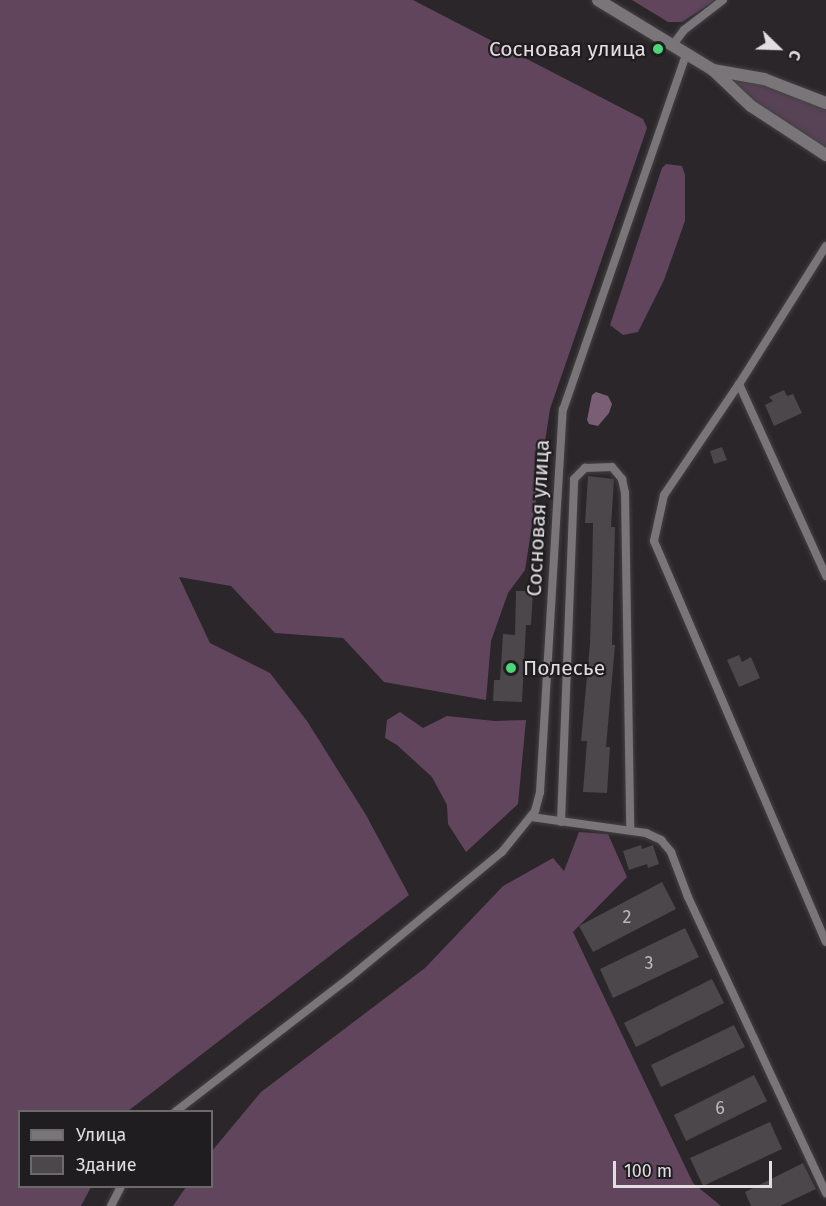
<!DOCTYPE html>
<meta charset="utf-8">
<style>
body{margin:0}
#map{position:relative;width:826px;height:1206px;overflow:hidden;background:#2a2629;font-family:"Fira Sans",sans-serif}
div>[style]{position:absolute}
.green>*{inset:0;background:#584356}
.forest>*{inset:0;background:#60455d}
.water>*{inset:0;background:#7a5e76}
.building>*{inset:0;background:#4b474a}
.roads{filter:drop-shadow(0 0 2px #434143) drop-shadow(0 0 2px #434143)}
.street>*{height:8px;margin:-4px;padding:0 4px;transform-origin:4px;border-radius:4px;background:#797579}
.secondary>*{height:12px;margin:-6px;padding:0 6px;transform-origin:6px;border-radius:6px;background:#797579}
.dots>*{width:16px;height:16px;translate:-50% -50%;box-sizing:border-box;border:3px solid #201d20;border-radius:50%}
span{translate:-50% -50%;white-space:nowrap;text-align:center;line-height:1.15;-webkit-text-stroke:4.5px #201d20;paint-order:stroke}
.number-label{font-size:18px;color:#bbb8ba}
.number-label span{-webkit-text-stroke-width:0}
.poi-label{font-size:21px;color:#e0dee0}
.right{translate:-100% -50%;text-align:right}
.left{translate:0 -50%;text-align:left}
.street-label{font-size:21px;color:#e0dee0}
.legend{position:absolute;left:18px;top:1110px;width:195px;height:78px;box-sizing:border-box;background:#201d20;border:2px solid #6d6a6d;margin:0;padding:8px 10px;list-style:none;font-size:18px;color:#e0dee0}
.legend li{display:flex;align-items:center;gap:12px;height:30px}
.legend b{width:30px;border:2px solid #6d6a6d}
.north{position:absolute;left:748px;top:18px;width:60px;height:60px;-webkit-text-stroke:4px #201d20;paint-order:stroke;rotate:113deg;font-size:16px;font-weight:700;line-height:24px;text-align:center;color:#e0dee0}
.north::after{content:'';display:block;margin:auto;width:21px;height:27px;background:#e0dee0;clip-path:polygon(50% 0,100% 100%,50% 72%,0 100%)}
.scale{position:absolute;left:613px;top:1161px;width:159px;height:27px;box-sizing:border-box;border:3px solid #e0dee0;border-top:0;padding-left:8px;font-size:18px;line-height:21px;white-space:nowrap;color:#e0dee0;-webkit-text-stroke:4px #201d20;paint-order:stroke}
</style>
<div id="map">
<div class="green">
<i style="clip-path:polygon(718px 73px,745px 76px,826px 105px,826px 152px,764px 112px)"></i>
</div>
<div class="forest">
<i style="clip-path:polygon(0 0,413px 0,643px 119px,647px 128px,550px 409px,525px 570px,508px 593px,491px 641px,486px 700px,384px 682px,343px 638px,275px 633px,231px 586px,179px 577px,210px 643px,270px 673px,307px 721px,366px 815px,409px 895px,128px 1111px,20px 1112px,20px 1186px,91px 1187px,81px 1206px,0 1206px)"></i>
<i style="clip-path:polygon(632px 0,716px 0,682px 22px,668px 22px)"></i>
<i style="clip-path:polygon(666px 164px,682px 166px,685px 175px,685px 221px,664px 280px,638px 332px,623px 335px,610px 325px,662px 168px)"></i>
<i style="clip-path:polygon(400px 712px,423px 728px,447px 716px,495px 721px,526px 720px,518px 804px,466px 852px,448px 824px,447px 805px,432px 777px,397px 745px,385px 738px,387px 720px)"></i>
<i style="clip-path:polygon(579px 832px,608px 834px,627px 877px,573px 932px,693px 1183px,721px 1206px,173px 1206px,186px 1187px,212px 1186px,212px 1151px,261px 1092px,425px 968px,503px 886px,553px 858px,564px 871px)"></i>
</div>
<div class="water">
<i style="clip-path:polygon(596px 392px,608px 396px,612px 404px,609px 413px,598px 426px,589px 424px,587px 420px,592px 395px)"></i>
</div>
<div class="building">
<i style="clip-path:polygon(784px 390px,787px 396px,793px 394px,802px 413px,774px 426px,765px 405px,773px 401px,769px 397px)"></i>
<i style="clip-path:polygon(722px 447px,727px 460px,714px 464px,710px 451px)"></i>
<i style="clip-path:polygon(588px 476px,614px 479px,611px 527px,615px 527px,612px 645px,615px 645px,606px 747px,610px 747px,607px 793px,583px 792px,587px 741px,581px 741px,590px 644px,592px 575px,593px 523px,585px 523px)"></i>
<i style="clip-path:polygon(516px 591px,533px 591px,531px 625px,526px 625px,522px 702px,493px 701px,494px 680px,500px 680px,503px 634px,515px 635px)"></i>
<i style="clip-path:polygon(739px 655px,742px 662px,751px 657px,760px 678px,739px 687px,727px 660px)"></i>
<i style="clip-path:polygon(641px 845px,642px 849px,653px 845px,659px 864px,648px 868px,647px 864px,629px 870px,623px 851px)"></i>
<i style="clip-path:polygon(662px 882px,676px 909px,593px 952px,579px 926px)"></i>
<i style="clip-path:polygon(685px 928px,699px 957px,613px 998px,600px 969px)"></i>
<i style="clip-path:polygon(712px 979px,724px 1003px,636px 1047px,624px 1023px)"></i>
<i style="clip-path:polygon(734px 1025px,745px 1047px,661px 1087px,651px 1065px)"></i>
<i style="clip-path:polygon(754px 1075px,767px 1101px,686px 1141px,674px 1115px)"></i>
<i style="clip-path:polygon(770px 1122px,782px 1149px,703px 1186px,690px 1158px)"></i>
<i style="clip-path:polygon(803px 1163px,816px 1189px,780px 1206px,751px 1206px,745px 1192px)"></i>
</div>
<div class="roads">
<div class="street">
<i style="left:672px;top:46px;width:20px;rotate:-53deg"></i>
<i style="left:684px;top:30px;width:49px;rotate:-37.6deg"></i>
<i style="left:826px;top:246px;width:163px;rotate:122.2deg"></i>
<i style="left:739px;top:384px;width:134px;rotate:124deg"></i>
<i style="left:664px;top:495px;width:47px;rotate:102.3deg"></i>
<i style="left:654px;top:541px;width:436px;rotate:66.8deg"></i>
<i style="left:739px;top:384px;width:211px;rotate:65.6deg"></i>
<i style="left:531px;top:817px;width:116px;rotate:7.9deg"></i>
<i style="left:646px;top:833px;width:17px;rotate:25deg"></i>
<i style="left:661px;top:840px;width:16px;rotate:50deg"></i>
<i style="left:671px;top:852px;width:48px;rotate:69.3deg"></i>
<i style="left:688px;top:897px;width:327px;rotate:65deg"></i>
<i style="left:561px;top:822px;width:343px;rotate:-87.8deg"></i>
<i style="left:574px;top:479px;width:16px;rotate:-45deg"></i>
<i style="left:585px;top:468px;width:27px;rotate:-2deg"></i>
<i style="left:612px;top:467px;width:16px;rotate:50deg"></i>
<i style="left:622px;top:479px;width:14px;rotate:78deg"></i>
<i style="left:625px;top:493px;width:337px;rotate:89.1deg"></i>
<i style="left:175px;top:1112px;width:220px;rotate:-37.6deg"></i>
<i style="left:349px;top:978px;width:198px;rotate:-39.5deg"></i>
<i style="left:502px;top:852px;width:53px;rotate:-51.2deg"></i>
<i style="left:535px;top:811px;width:20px;rotate:-75deg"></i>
<i style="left:540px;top:792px;width:383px;rotate:-86.6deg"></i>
<i style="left:563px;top:410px;width:376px;rotate:-70.9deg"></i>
<i style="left:111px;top:1206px;width:22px;rotate:-63deg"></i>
</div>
<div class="secondary">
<i style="left:598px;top:0;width:135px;rotate:31.3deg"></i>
<i style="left:713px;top:70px;width:52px;rotate:43.5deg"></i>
<i style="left:751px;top:106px;width:90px;rotate:33.2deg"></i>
<i style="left:713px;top:70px;width:52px;rotate:10deg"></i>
<i style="left:764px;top:79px;width:66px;rotate:21.2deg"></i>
</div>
</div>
<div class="dots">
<i style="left:658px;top:49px;background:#4bd677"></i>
<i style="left:511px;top:668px;background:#4bd677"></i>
</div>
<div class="number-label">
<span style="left:627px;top:917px">2</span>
<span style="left:649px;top:963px">3</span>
<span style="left:720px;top:1108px">6</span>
</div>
<div class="poi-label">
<span class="right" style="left:646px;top:49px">Сосновая улица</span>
<span class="left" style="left:523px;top:668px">Полесье</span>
</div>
<div class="street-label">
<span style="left:538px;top:518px;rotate:-87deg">Сосновая улица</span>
</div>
<ul class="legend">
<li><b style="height:8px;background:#797579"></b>Улица</li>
<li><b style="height:16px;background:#4b474a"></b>Здание</li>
</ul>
<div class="north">С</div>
<div class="scale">100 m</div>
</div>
